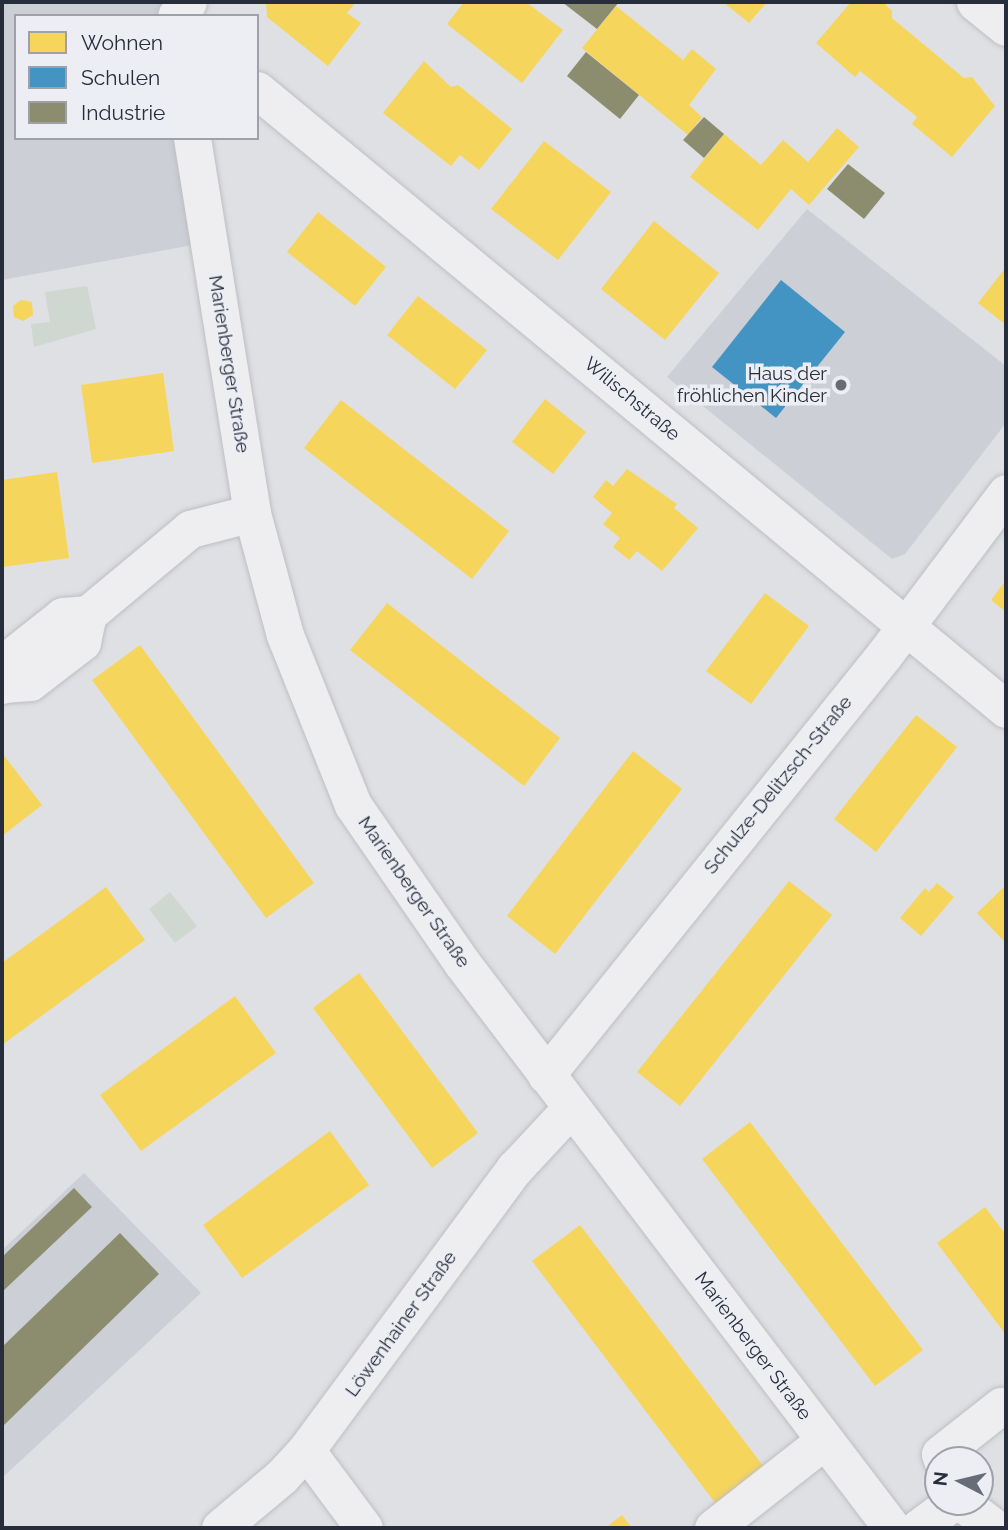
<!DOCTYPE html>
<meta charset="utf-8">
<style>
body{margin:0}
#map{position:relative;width:1008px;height:1530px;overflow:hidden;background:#dfe0e4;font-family:Raleway,sans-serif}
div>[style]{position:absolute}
.built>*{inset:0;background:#cdcfd7}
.green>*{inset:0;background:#ced7d0}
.homes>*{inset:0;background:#f6d55c}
.schools>*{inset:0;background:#4393c3}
.industry>*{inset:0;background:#8c8c6e}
.roads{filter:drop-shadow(0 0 2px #bdbec2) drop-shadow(0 0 2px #bdbec2)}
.minor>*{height:37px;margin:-18.5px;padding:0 18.5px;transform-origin:18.5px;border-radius:18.5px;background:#eeeef0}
.dots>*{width:19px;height:19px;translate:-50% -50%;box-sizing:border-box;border:4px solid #eceef4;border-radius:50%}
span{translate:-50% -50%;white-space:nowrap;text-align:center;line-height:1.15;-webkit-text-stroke:7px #eceef4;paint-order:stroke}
.street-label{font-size:19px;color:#282d3b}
.poi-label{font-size:19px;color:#282d3b}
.right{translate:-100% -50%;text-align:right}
.frame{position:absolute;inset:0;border:4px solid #282d3b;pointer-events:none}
.legend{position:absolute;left:14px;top:14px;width:245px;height:126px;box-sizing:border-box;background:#eceef4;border:2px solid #9ea1aa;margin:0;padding:9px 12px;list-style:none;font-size:21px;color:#282d3b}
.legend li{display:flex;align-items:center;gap:14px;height:35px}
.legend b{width:35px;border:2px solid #9ea1aa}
.north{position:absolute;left:924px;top:1446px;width:70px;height:70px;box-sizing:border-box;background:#eceef4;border:2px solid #9ea1aa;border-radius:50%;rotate:277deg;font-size:19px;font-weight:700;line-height:28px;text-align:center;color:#282d3b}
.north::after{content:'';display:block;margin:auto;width:24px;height:32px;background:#686c76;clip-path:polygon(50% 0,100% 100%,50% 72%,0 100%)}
</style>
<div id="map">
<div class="built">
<i style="clip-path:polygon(2px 2px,169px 2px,172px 16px,16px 16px,16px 138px,192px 138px,209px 242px,2px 280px)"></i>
<i style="clip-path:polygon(807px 209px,1006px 366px,1006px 423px,905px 554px,892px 559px,667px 377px)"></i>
<i style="clip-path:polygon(84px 1173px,201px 1293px,2px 1478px,2px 1250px)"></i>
</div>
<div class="green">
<i style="clip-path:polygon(87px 286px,96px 329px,34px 347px,31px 324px,50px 322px,45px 292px)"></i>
<i style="clip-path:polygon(170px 892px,197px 926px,175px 943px,149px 909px)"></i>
</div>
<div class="homes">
<i style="clip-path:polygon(266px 2px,356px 2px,347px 13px,361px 23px,328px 66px,267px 17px)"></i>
<i style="clip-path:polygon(464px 2px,526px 2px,563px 30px,522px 83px,447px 24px)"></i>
<i style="clip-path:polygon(723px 2px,767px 2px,749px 23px)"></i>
<i style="clip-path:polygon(851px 2px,884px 3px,892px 11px,892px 18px,964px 78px,972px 77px,995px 106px,952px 157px,912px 124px,917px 117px,860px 71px,855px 77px,816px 43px)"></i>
<i style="clip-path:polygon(616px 6px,683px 60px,692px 49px,716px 69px,689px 105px,702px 117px,688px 135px,582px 48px)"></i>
<i style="clip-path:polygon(424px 61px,451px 87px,458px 85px,512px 129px,479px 170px,460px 155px,451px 166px,383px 113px)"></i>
<i style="clip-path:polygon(837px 128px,859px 147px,809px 205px,791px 189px,758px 230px,690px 177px,724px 134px,761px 165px,783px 140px,808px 162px)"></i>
<i style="clip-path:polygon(544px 141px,611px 192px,558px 260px,491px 209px)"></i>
<i style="clip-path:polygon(318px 212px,386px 267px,355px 306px,287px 252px)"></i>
<i style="clip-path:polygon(654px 221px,719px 273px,665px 340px,601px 289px)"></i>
<i style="clip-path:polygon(1006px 267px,1006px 325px,978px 303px)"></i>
<i style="clip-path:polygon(418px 296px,487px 350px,455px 389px,387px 335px)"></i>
<i style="clip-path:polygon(21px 300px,32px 302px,33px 315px,23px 321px,14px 317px,13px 306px)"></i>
<i style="clip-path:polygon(163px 373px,174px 451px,92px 463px,81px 385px)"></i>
<i style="clip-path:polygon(545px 399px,586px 432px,553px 474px,512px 442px)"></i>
<i style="clip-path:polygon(341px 400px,509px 531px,472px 579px,304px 448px)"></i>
<i style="clip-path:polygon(627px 469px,677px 504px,674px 508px,698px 528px,662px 571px,637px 551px,629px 560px,613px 547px,620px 538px,603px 524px,612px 513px,593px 497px,606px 480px,613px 486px)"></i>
<i style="clip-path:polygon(57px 472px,69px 558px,2px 567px,2px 480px)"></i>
<i style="clip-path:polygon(1006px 580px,1006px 612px,991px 600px)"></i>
<i style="clip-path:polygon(765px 593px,809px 626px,751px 704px,706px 671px)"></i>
<i style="clip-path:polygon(387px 603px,560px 738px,524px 786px,350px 650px)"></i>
<i style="clip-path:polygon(140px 645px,314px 883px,266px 918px,92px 680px)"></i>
<i style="clip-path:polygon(916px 715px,957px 747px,876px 852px,834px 819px)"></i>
<i style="clip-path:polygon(633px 751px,682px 789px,555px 954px,507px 916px)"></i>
<i style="clip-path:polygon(2px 753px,42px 805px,2px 836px)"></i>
<i style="clip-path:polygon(789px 881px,832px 915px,680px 1106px,637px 1072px)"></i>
<i style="clip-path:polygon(937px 883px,954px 897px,921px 936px,900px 918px,925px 888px,929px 892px)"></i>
<i style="clip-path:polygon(1006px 885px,1006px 943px,977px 913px)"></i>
<i style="clip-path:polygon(106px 887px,145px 940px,2px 1045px,2px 963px)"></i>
<i style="clip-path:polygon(359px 973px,478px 1133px,432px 1168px,313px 1008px)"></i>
<i style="clip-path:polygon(235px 996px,276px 1053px,141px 1151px,100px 1095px)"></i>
<i style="clip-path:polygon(750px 1122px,923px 1350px,875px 1386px,702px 1159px)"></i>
<i style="clip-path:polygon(330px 1131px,369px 1185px,242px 1278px,203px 1225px)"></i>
<i style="clip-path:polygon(985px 1207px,1006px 1235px,1006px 1335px,937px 1243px)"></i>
<i style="clip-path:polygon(580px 1225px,764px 1467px,716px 1504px,532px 1261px)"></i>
<i style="clip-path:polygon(622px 1515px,632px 1528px,605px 1528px)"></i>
</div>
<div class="schools">
<i style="clip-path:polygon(781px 280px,845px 332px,776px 418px,712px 367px)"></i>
</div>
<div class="industry">
<i style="clip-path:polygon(562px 2px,619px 2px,597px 29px)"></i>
<i style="clip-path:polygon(586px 52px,639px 95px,620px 119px,567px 76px)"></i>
<i style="clip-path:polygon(704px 117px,724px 134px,704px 158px,683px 140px)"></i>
<i style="clip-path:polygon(848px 164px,885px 193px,864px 219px,827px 189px)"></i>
<i style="clip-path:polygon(74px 1188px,92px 1207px,2px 1292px,2px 1257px)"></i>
<i style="clip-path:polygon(120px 1233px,159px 1274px,2px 1427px,2px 1347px)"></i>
</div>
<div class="roads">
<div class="minor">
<i style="left:975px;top:2px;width:40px;rotate:39deg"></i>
<i style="left:176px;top:16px;width:18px;rotate:-49deg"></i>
<i style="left:257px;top:90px;width:972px;rotate:39.57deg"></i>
<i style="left:192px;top:138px;width:380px;rotate:80.9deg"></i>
<i style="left:252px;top:513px;width:126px;rotate:74.9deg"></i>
<i style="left:285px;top:635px;width:183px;rotate:68.2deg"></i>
<i style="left:353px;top:805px;width:192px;rotate:55.4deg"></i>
<i style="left:462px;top:963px;width:710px;rotate:52.73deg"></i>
<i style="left:3px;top:684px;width:27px;rotate:-4deg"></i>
<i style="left:30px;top:682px;width:66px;rotate:-37.6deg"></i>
<i style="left:82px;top:642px;width:29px;rotate:-78deg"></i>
<i style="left:88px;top:614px;width:133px;rotate:-39.8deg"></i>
<i style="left:190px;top:529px;width:64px;rotate:-14.5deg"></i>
<i style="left:2px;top:685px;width:29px;rotate:-72deg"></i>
<i style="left:11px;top:657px;width:66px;rotate:-38.3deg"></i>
<i style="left:63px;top:616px;width:25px;rotate:-5deg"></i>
<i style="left:546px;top:1075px;width:539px;rotate:-51.17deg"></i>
<i style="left:884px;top:655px;width:203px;rotate:-53deg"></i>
<i style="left:306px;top:1450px;width:97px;rotate:53.4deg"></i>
<i style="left:942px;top:1460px;width:6px;rotate:-108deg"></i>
<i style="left:940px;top:1454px;width:78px;rotate:-38.2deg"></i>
<i style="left:961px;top:1502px;width:43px;rotate:37.4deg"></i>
<i style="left:220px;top:1528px;width:80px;rotate:-39.9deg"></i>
<i style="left:281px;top:1477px;width:37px;rotate:-47deg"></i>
<i style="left:306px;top:1450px;width:351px;rotate:-53.5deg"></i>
<i style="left:515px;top:1168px;width:82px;rotate:-47deg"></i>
<i style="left:713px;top:1528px;width:142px;rotate:-38.2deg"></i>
<i style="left:918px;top:1528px;width:44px;rotate:-36.6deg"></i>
</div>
</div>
<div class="dots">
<i style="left:841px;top:385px;background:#686c76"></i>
</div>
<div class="street-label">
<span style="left:229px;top:364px;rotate:81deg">Marienberger Straße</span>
<span style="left:632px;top:399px;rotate:40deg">Wilischstraße</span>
<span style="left:778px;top:785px;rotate:-51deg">Schulze-Delitzsch-Straße</span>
<span style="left:414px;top:892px;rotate:55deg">Marienberger Straße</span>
<span style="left:401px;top:1324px;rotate:-54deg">Löwenhainer Straße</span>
<span style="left:753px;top:1346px;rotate:53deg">Marienberger Straße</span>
</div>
<div class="poi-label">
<span class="right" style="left:827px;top:385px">Haus der<br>fröhlichen Kinder</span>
</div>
<div class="frame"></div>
<ul class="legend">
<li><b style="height:19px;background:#f6d55c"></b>Wohnen</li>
<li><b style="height:19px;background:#4393c3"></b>Schulen</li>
<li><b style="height:19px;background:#8c8c6e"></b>Industrie</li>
</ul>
<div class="north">N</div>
</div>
